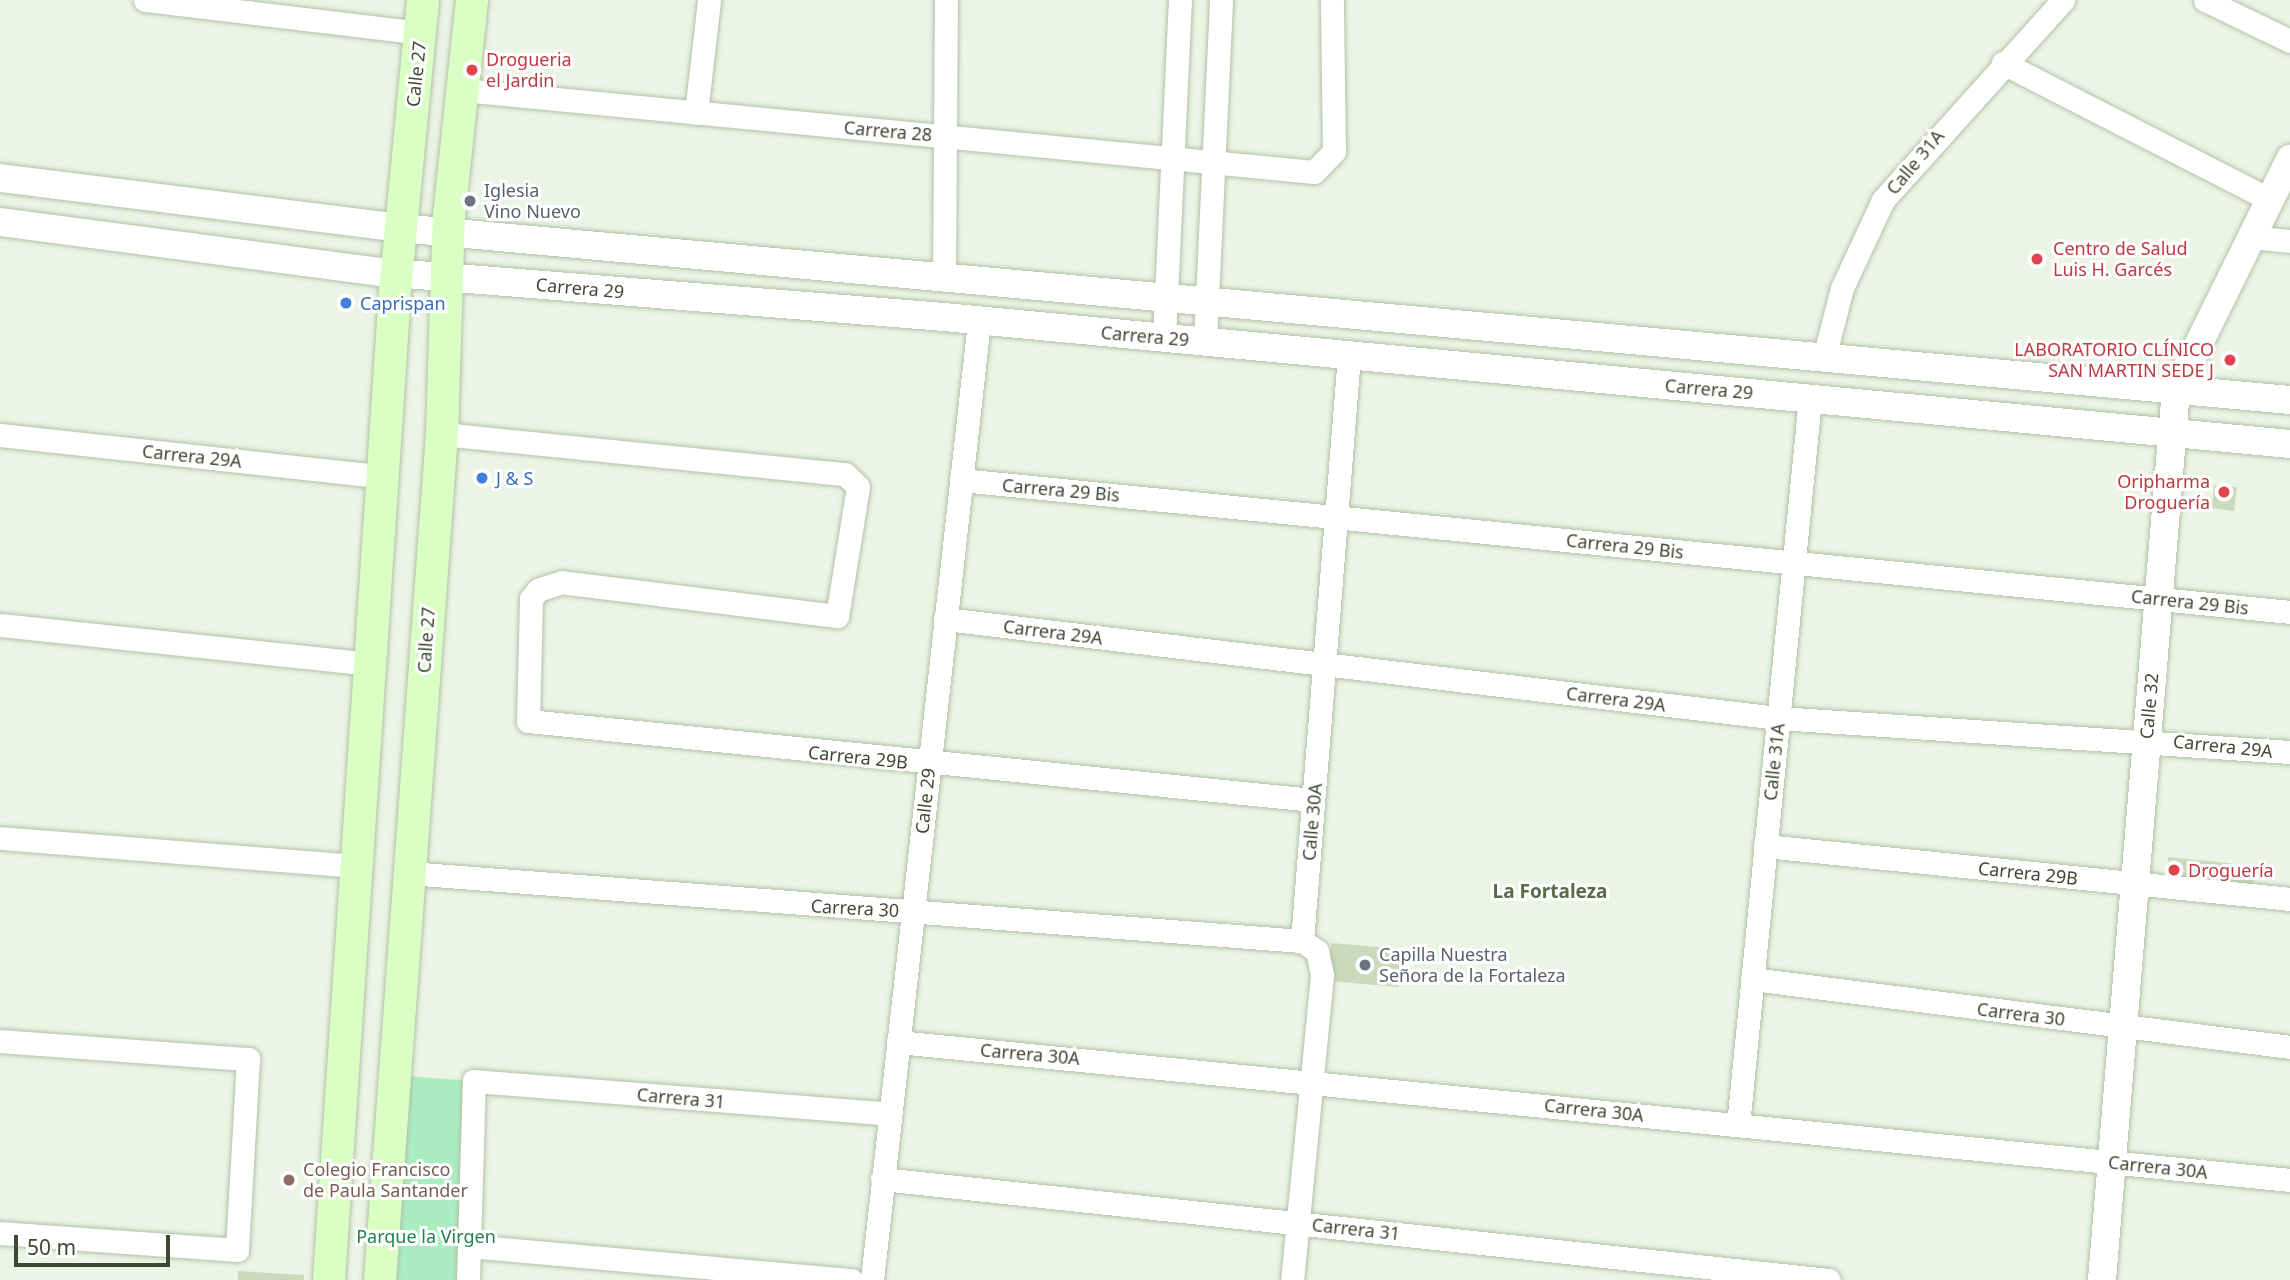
<!DOCTYPE html>
<meta charset="utf-8">
<style>
body{margin:0}
#map{position:relative;width:2290px;height:1280px;overflow:hidden;background:#ebf4e5;font-family:"Noto Sans",sans-serif}
div>[style]{position:absolute}
.green>*{inset:0;background:#aaedc1}
.building>*{inset:0;background:#cbdabc}
.roads{filter:drop-shadow(0 0 2px #b3c1a7) drop-shadow(0 0 2px #b3c1a7)}
.minor>*{height:23px;margin:-11.5px;padding:0 11.5px;transform-origin:11.5px;border-radius:11.5px;background:#fff}
.tertiary>*{height:28px;margin:-14px;padding:0 14px;transform-origin:14px;border-radius:14px;background:#fff}
.secondary>*{height:32px;margin:-16px;padding:0 16px;transform-origin:16px;border-radius:16px;background:#d9ffc5}
.dots>*{width:19px;height:19px;translate:-50% -50%;box-sizing:border-box;border:4px solid #fff;border-radius:50%}
span{translate:-50% -50%;white-space:nowrap;text-align:center;line-height:1.15;-webkit-text-stroke:6px #fff;paint-order:stroke}
.health-label{font-size:18px;color:#be3a42}
.left{translate:0 -50%;text-align:left}
.right{translate:-100% -50%;text-align:right}
.street-label{font-size:18px;color:#3e4834}
.worship-label{font-size:18px;color:#5b616d}
.shop-label{font-size:18px;color:#366cbe}
.education-label{font-size:18px;color:#785e54}
.park-label{font-size:18px;color:#217f51}
.neighbourhood-label{font-size:19px;color:#5b6b4a;font-weight:700}
.scale{position:absolute;left:14px;top:1235px;width:156px;height:32px;box-sizing:border-box;border:4px solid #3e4834;border-top:0;padding-left:9px;font-size:21px;line-height:24px;white-space:nowrap;color:#3e4834;-webkit-text-stroke:5px #fff;paint-order:stroke}
</style>
<div id="map">
<div class="green">
<i style="clip-path:polygon(393px 1075px,474px 1081px,468px 1280px,380px 1280px)"></i>
</div>
<div class="building">
<i style="clip-path:polygon(2214px 485px,2237px 487px,2234px 511px,2212px 508px)"></i>
<i style="clip-path:polygon(2168px 857px,2256px 866px,2253px 891px,2166px 882px)"></i>
<i style="clip-path:polygon(1331px 943px,1401px 949px,1398px 987px,1329px 981px)"></i>
<i style="clip-path:polygon(238px 1271px,304px 1275px,304px 1280px,238px 1280px)"></i>
</div>
<div class="roads">
<div class="minor">
<i style="left:145px;top:0;width:277px;rotate:6.8deg"></i>
<i style="left:2205px;top:0;width:94px;rotate:25.8deg"></i>
<i style="left:2003px;top:63px;width:299px;rotate:27.1deg"></i>
<i style="left:463px;top:90px;width:855px;rotate:5.5deg"></i>
<i style="left:1314px;top:172px;width:29px;rotate:-46deg"></i>
<i style="left:1334px;top:151px;width:151px;rotate:-90.8deg"></i>
<i style="left:696px;top:113px;width:114px;rotate:-83.4deg"></i>
<i style="left:2250px;top:237px;width:40px;rotate:5.7deg"></i>
<i style="left:944px;top:277px;width:277px;rotate:-89.6deg"></i>
<i style="left:1164px;top:338px;width:338px;rotate:-87.3deg"></i>
<i style="left:1205px;top:341px;width:341px;rotate:-87.3deg"></i>
<i style="left:1824px;top:358px;width:72px;rotate:-75.6deg"></i>
<i style="left:1842px;top:288px;width:97px;rotate:-65deg"></i>
<i style="left:1883px;top:200px;width:269px;rotate:-48deg"></i>
<i style="left:442px;top:434px;width:405px;rotate:5.7deg"></i>
<i style="left:845px;top:474px;width:18px;rotate:45deg"></i>
<i style="left:858px;top:487px;width:131px;rotate:99.2deg"></i>
<i style="left:837px;top:616px;width:277px;rotate:-173deg"></i>
<i style="left:562px;top:582px;width:25px;rotate:162deg"></i>
<i style="left:538px;top:590px;width:11px;rotate:128deg"></i>
<i style="left:531px;top:599px;width:122px;rotate:91.4deg"></i>
<i style="left:528px;top:721px;width:789px;rotate:5.75deg"></i>
<i style="left:0;top:435px;width:387px;rotate:6.2deg"></i>
<i style="left:961px;top:480px;width:1336px;rotate:5.67deg"></i>
<i style="left:945px;top:619px;width:839px;rotate:6.78deg"></i>
<i style="left:1778px;top:718px;width:513px;rotate:3.8deg"></i>
<i style="left:0;top:625px;width:374px;rotate:6deg"></i>
<i style="left:0;top:838px;width:359px;rotate:4.5deg"></i>
<i style="left:1765px;top:846px;width:528px;rotate:5.76deg"></i>
<i style="left:408px;top:873px;width:897px;rotate:4.35deg"></i>
<i style="left:1302px;top:941px;width:18px;rotate:34deg"></i>
<i style="left:1317px;top:951px;width:25px;rotate:78deg"></i>
<i style="left:1322px;top:975px;width:306px;rotate:95.6deg"></i>
<i style="left:1302px;top:941px;width:588px;rotate:-85.41deg"></i>
<i style="left:1752px;top:979px;width:542px;rotate:7.2deg"></i>
<i style="left:0;top:1041px;width:249px;rotate:4.2deg"></i>
<i style="left:248px;top:1059px;width:191px;rotate:93.3deg"></i>
<i style="left:237px;top:1250px;width:238px;rotate:-175.9deg"></i>
<i style="left:898px;top:1042px;width:1399px;rotate:5.66deg"></i>
<i style="left:1738px;top:1125px;width:731px;rotate:-84.34deg"></i>
<i style="left:882px;top:1179px;width:952px;rotate:6.09deg"></i>
<i style="left:469px;top:1246px;width:384px;rotate:5.1deg"></i>
<i style="left:468px;top:1280px;width:199px;rotate:-88.3deg"></i>
<i style="left:474px;top:1081px;width:416px;rotate:4.5deg"></i>
<i style="left:872px;top:1280px;width:965px;rotate:-83.63deg"></i>
</div>
<div class="tertiary">
<i style="left:0;top:178px;width:403px;rotate:7.1deg"></i>
<i style="left:400px;top:228px;width:1898px;rotate:5.2deg"></i>
<i style="left:0;top:222px;width:384px;rotate:7.5deg"></i>
<i style="left:381px;top:272px;width:565px;rotate:4.57deg"></i>
<i style="left:944px;top:317px;width:1352px;rotate:5.39deg"></i>
<i style="left:2102px;top:1280px;width:893px;rotate:-85.25deg"></i>
<i style="left:2176px;top:390px;width:258px;rotate:-63.7deg"></i>
</div>
<div class="secondary">
<i style="left:329px;top:1280px;width:991px;rotate:-86.18deg"></i>
<i style="left:395px;top:291px;width:292px;rotate:-84.5deg"></i>
<i style="left:380px;top:1280px;width:848px;rotate:-85.81deg"></i>
<i style="left:442px;top:434px;width:218px;rotate:-88.2deg"></i>
<i style="left:449px;top:216px;width:217px;rotate:-83.9deg"></i>
</div>
</div>
<div class="dots">
<i style="left:472px;top:70px;background:#e0444e"></i>
<i style="left:470px;top:201px;background:#6b7280"></i>
<i style="left:2037px;top:259px;background:#e0444e"></i>
<i style="left:346px;top:303px;background:#3f7fe0"></i>
<i style="left:2230px;top:360px;background:#e0444e"></i>
<i style="left:482px;top:478px;background:#3f7fe0"></i>
<i style="left:2224px;top:492px;background:#e0444e"></i>
<i style="left:2174px;top:870px;background:#e0444e"></i>
<i style="left:1365px;top:965px;background:#6b7280"></i>
<i style="left:289px;top:1180px;background:#8d6e63"></i>
</div>
<div class="health-label">
<span class="left" style="left:486px;top:70px">Drogueria<br>el Jardin</span>
<span class="left" style="left:2053px;top:259px">Centro de Salud<br>Luis H. Garcés</span>
<span class="right" style="left:2214px;top:360px">LABORATORIO CLÍNICO<br>SAN MARTIN SEDE J</span>
<span class="right" style="left:2210px;top:492px">Oripharma<br>Droguería</span>
<span class="left" style="left:2188px;top:870px">Droguería</span>
</div>
<div class="street-label">
<span style="left:416px;top:74px;rotate:-84deg">Calle 27</span>
<span style="left:888px;top:131px;rotate:5deg">Carrera 28</span>
<span style="left:1915px;top:162px;rotate:-50deg">Calle 31A</span>
<span style="left:580px;top:288px;rotate:5deg">Carrera 29</span>
<span style="left:1145px;top:336px;rotate:5deg">Carrera 29</span>
<span style="left:1709px;top:389px;rotate:5deg">Carrera 29</span>
<span style="left:192px;top:456px;rotate:6deg">Carrera 29A</span>
<span style="left:1061px;top:490px;rotate:5deg">Carrera 29 Bis</span>
<span style="left:1625px;top:546px;rotate:6deg">Carrera 29 Bis</span>
<span style="left:2190px;top:602px;rotate:6deg">Carrera 29 Bis</span>
<span style="left:1053px;top:632px;rotate:7deg">Carrera 29A</span>
<span style="left:426px;top:640px;rotate:-86deg">Calle 27</span>
<span style="left:1616px;top:699px;rotate:7deg">Carrera 29A</span>
<span style="left:2149px;top:706px;rotate:-85deg">Calle 32</span>
<span style="left:2223px;top:746px;rotate:6deg">Carrera 29A</span>
<span style="left:858px;top:757px;rotate:6deg">Carrera 29B</span>
<span style="left:1774px;top:762px;rotate:-84deg">Calle 31A</span>
<span style="left:925px;top:801px;rotate:-84deg">Calle 29</span>
<span style="left:1312px;top:822px;rotate:-85deg">Calle 30A</span>
<span style="left:2028px;top:873px;rotate:6deg">Carrera 29B</span>
<span style="left:855px;top:908px;rotate:3deg">Carrera 30</span>
<span style="left:2021px;top:1014px;rotate:7deg">Carrera 30</span>
<span style="left:1030px;top:1054px;rotate:5deg">Carrera 30A</span>
<span style="left:681px;top:1098px;rotate:5deg">Carrera 31</span>
<span style="left:1594px;top:1110px;rotate:6deg">Carrera 30A</span>
<span style="left:2158px;top:1167px;rotate:6deg">Carrera 30A</span>
<span style="left:1356px;top:1229px;rotate:6deg">Carrera 31</span>
</div>
<div class="worship-label">
<span class="left" style="left:484px;top:201px">Iglesia<br>Vino Nuevo</span>
<span class="left" style="left:1379px;top:965px">Capilla Nuestra<br>Señora de la Fortaleza</span>
</div>
<div class="shop-label">
<span class="left" style="left:360px;top:303px">Caprispan</span>
<span class="left" style="left:496px;top:478px">J &amp; S</span>
</div>
<div class="education-label">
<span class="left" style="left:303px;top:1180px">Colegio Francisco<br>de Paula Santander</span>
</div>
<div class="park-label">
<span style="left:426px;top:1236px">Parque la Virgen</span>
</div>
<div class="neighbourhood-label">
<span style="left:1550px;top:892px">La Fortaleza</span>
</div>
<div class="scale">50 m</div>
</div>
